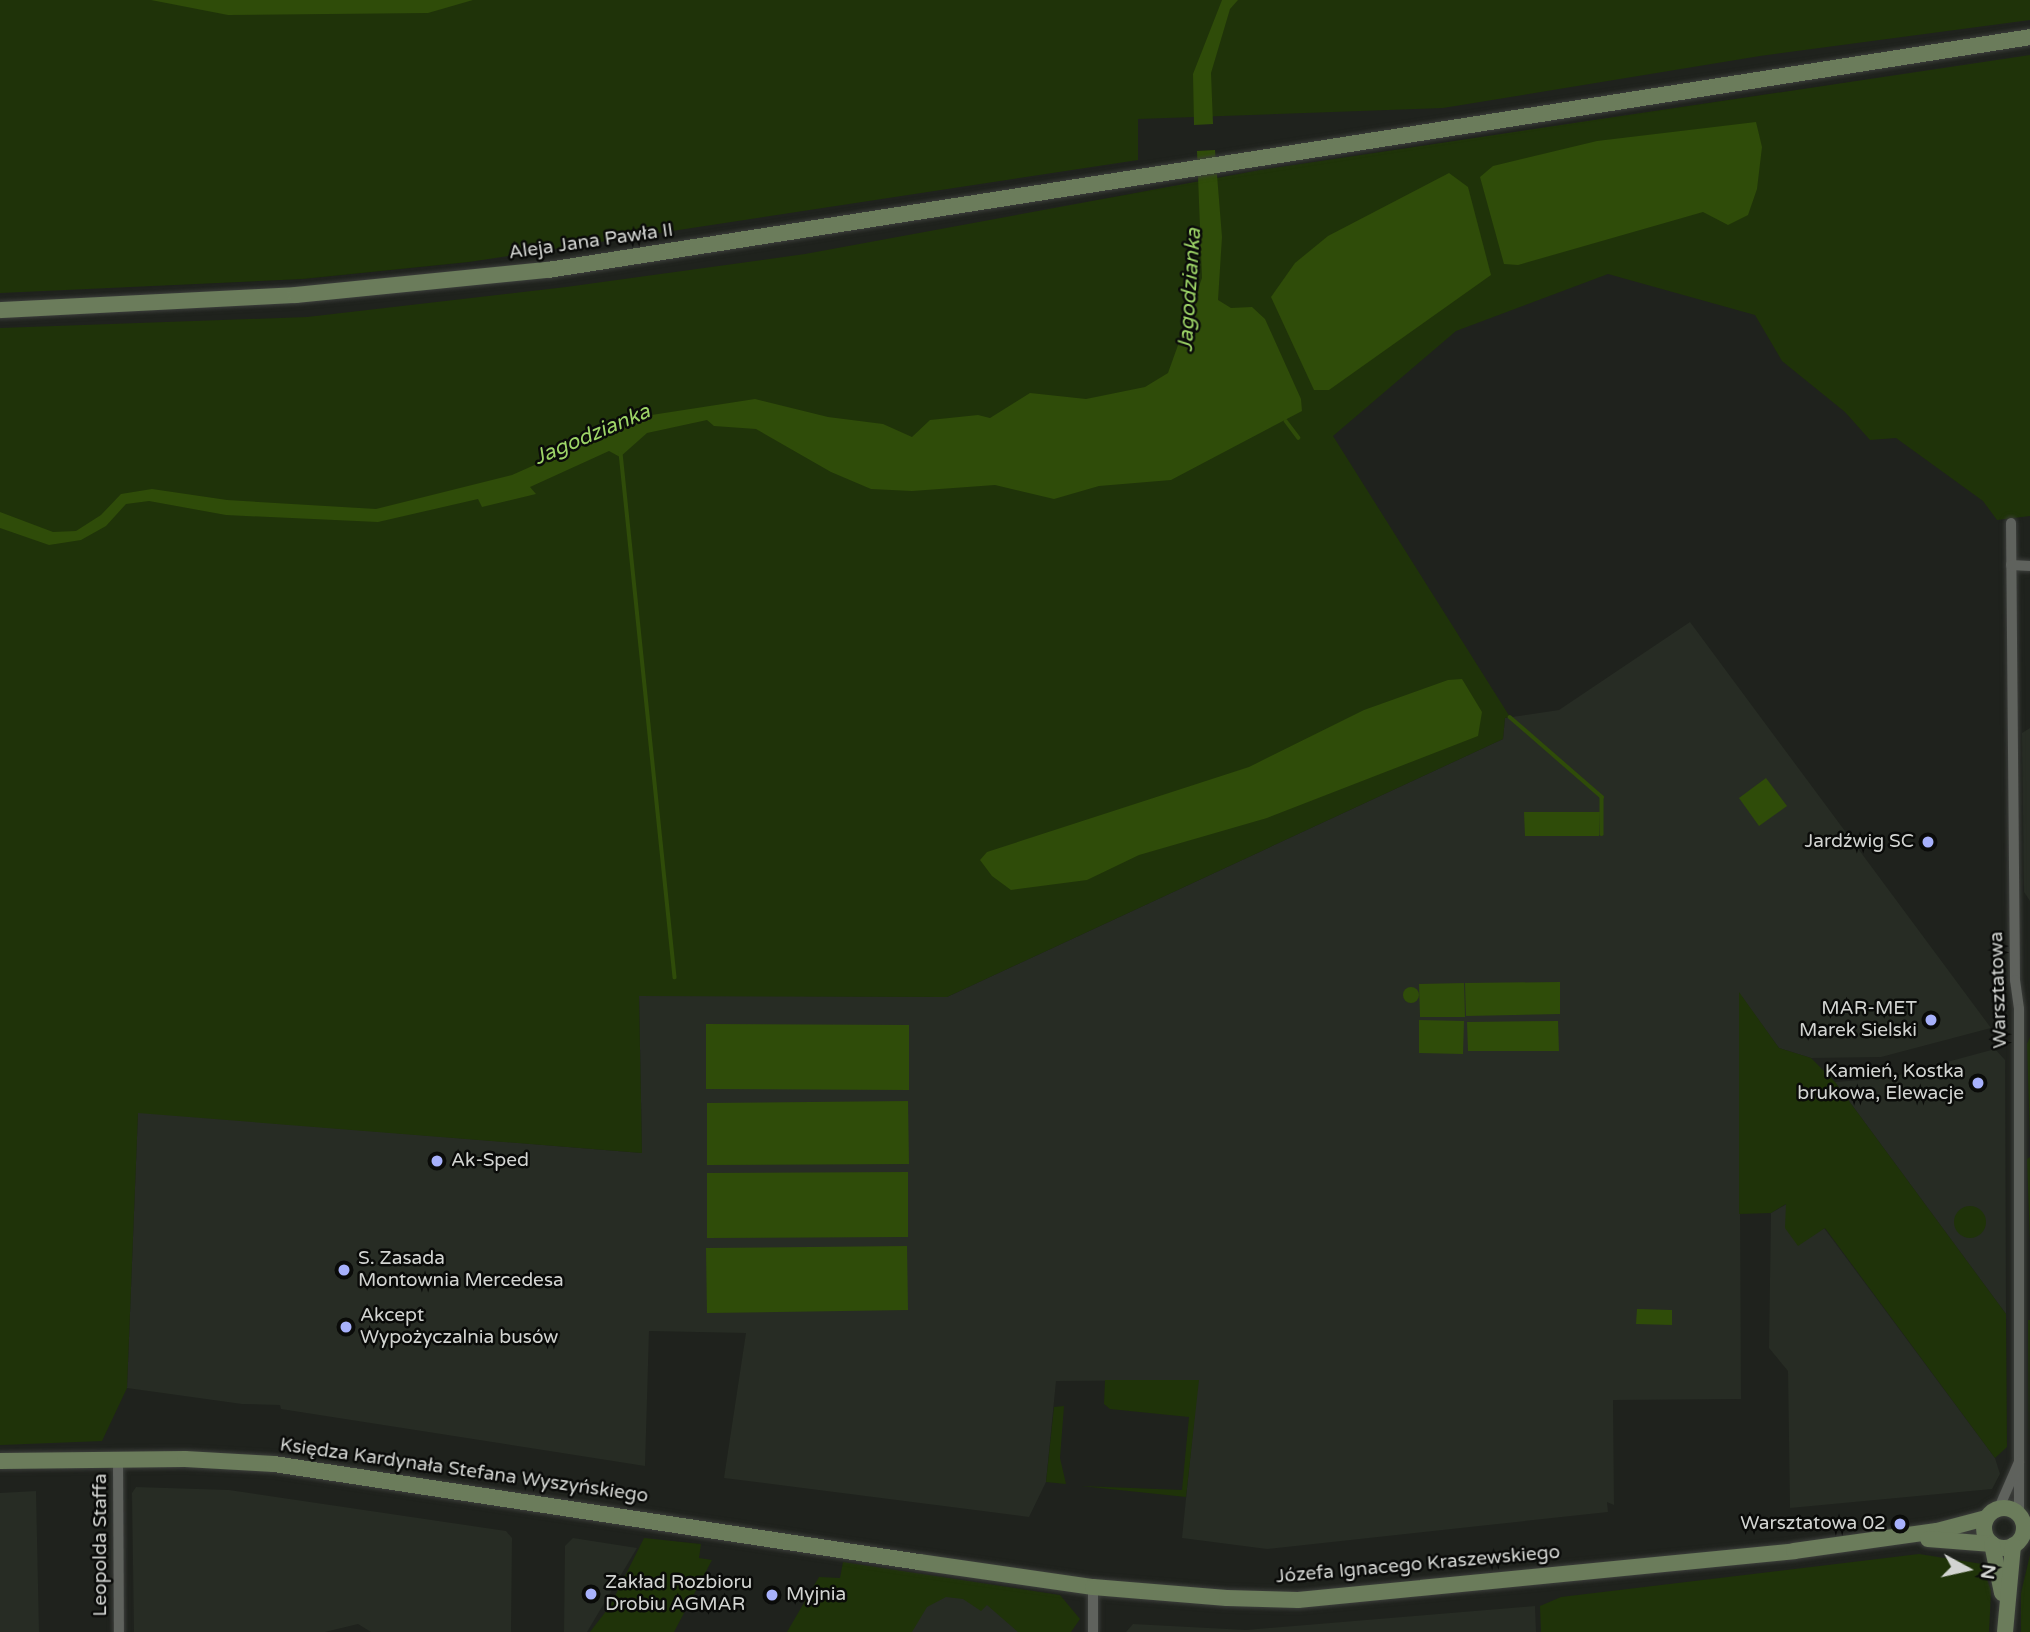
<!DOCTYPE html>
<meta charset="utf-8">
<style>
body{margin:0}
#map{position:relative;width:2030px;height:1632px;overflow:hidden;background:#1f221d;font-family:"Varela Round",sans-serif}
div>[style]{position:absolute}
.built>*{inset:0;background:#272c24}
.green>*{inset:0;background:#1f3309}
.round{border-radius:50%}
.water>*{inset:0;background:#2f4c09}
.stream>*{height:3.5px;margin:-1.75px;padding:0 1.75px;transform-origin:1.75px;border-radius:1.75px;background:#2f4c09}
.roads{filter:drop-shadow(0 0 2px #3d3f3c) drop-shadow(0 0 2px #3d3f3c)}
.street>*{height:10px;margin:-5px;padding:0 5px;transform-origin:5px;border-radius:5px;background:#5f625d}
.secondary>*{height:16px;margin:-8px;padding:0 8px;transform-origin:8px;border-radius:8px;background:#6b7c5b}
.secondary>.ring{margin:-8px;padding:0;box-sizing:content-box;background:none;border:16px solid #6b7c5b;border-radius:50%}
.dots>*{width:19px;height:19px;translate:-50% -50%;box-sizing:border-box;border:4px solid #0a0b09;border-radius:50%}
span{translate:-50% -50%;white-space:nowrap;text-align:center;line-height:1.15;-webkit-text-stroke:5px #0a0b09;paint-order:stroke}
.street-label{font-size:19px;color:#d2d4d1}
.poi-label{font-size:19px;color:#d2d4d1}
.right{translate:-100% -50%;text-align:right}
.left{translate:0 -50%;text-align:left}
.water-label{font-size:21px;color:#9dd467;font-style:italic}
.north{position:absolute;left:1932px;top:1534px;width:70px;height:70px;-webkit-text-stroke:5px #0a0b09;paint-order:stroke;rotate:98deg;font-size:19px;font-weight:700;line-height:28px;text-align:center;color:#d2d4d1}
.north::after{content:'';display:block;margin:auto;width:24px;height:32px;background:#d2d4d1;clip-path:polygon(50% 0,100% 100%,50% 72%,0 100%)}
</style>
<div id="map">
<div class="built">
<i style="clip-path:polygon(1690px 622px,1991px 1028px,1881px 1057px,1811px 1058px,1779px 1048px,1739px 993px,1741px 1399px,1613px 1400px,1614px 1505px,1607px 1502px,1608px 1512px,1267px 1549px,1182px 1538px,1198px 1380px,1056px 1381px,1046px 1482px,1029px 1517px,724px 1478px,746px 1333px,649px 1331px,645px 1466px,281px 1409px,280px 1405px,242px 1404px,127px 1388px,138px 1112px,642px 1153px,639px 995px,947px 997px,1503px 739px,1505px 718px,1559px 710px)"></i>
<i style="clip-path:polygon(2030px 728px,2030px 901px,2024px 892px,2022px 733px)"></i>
<i style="clip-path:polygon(1995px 1049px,2005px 1060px,2006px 1314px,1835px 1082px,1888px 1078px)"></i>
<i style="clip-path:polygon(1787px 1204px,1798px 1245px,1824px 1228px,1995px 1458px,2000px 1474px,1992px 1489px,1790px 1508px,1788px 1371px,1769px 1348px,1771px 1213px)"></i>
<i style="clip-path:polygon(136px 1487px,229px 1490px,506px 1531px,512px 1538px,511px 1632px,371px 1632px,358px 1624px,325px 1632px,134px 1632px,132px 1493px)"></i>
<i style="clip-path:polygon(36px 1491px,39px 1632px,0 1632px,0 1493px)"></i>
<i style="clip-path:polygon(573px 1538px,637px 1548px,587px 1632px,564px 1632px,565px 1546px)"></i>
<i style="clip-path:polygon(948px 1587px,1056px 1632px,907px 1632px,929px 1591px)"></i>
<i style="clip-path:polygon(1535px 1606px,1536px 1632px,1126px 1632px,1133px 1624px,1246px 1630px)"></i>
</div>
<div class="green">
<i style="clip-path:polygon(0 0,2030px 0,2030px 20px,1760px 56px,1443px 108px,1138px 119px,1138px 160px,469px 262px,303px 279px,0 293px)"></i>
<i style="clip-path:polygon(2030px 55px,2030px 516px,1997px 520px,1983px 501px,1896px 438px,1870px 440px,1845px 412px,1782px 361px,1755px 315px,1608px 274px,1456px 331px,1333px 436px,1510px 717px,1505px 718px,1503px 739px,947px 997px,639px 996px,642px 1153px,138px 1113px,127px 1388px,102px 1441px,0 1445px,0 328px,307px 317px,566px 287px,805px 254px,1260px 170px)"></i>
<i style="clip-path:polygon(1739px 992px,1779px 1048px,1811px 1058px,1835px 1082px,2006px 1314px,2007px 1447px,1995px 1458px,1825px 1228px,1798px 1246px,1785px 1228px,1786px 1204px,1771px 1213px,1739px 1214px)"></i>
<i style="clip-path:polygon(2030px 1037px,2030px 1140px,2027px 1044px)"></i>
<i style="clip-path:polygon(2030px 1157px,2030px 1242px,2027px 1159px)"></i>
<i class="round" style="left:1954px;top:1206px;width:32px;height:32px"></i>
<i style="clip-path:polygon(2028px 1320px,2030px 1320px,2029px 1448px)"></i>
<i style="clip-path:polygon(1105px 1380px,1199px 1380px,1186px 1497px,1081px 1486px,1182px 1490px,1189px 1417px,1110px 1409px,1104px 1404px)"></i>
<i style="clip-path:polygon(1064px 1406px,1060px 1458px,1066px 1484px,1046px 1482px,1054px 1407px)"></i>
<i style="clip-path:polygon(644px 1538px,701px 1544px,699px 1558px,712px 1560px,674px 1632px,590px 1632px,610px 1606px)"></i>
<i style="clip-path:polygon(1919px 1554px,1982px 1564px,1991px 1591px,1989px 1632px,1541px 1632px,1540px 1606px,1561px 1597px)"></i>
<i style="clip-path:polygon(2030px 1555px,2030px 1632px,2021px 1632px,2021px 1593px)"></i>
<i style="clip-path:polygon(843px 1562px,1060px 1595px,1080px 1619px,1071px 1632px,1018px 1632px,987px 1605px,981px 1611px,963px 1599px,946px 1597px,927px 1607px,912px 1632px,787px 1632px,819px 1577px,840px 1578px)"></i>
</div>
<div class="water">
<i style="clip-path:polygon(151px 0,473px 0,428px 13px,228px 15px)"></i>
<i style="clip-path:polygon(1222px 0,1238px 0,1230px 9px,1211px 73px,1213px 124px,1194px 125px,1193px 74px)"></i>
<i style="clip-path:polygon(1756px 122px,1762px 147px,1757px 189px,1748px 215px,1728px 225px,1703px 212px,1518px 265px,1504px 264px,1480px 177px,1493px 166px,1597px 141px)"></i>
<i style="clip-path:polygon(1215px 150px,1222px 237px,1218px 300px,1231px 308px,1252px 307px,1265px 319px,1301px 399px,1302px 411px,1171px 480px,1099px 486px,1054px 499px,995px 485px,912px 491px,871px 489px,831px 472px,756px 429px,714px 426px,707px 420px,647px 433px,620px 457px,609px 451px,530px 487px,536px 494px,482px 507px,478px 499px,378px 522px,226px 515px,149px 501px,126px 504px,106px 526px,81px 540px,49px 545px,0 528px,0 512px,53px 532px,76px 531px,101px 515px,121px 494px,152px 489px,227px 500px,376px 509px,512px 475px,645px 416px,755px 399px,828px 417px,883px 424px,912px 437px,930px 420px,978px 415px,990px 418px,1030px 393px,1086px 399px,1145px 387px,1168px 373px,1202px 278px,1197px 151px)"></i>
<i style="clip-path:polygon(1449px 173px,1468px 187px,1491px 275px,1329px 390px,1314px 390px,1271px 297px,1295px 263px,1328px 236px)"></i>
<i style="clip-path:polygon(1462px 679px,1482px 712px,1478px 736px,1267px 818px,1139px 855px,1087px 880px,1011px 890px,992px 876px,980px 860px,987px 852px,1249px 767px,1364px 710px,1448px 680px)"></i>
<i style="clip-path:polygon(1766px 778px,1787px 806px,1759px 826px,1739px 798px)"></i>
<i style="clip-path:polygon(1524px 812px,1600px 812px,1599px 836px,1525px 836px)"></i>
<i style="clip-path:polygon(1560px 982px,1560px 1014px,1466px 1016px,1465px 983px)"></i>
<i style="clip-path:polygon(1464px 983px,1465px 1017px,1420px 1017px,1419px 984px)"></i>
<i class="round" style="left:1403px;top:987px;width:16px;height:16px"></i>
<i style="clip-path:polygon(1419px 1020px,1464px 1021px,1463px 1054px,1419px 1053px)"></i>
<i style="clip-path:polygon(1558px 1021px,1559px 1051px,1468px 1051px,1467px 1022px)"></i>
<i style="clip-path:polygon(706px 1024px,909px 1025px,909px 1090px,706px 1089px)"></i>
<i style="clip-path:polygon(908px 1101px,909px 1164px,707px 1165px,707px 1103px)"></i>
<i style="clip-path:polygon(908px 1172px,908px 1237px,707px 1238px,707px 1173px)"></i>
<i style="clip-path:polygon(907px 1246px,908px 1310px,707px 1313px,706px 1248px)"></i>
<i style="clip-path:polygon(1637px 1309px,1672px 1310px,1672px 1325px,1636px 1324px)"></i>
</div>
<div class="stream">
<i style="left:1286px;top:421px;width:21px;rotate:53deg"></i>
<i style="left:621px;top:453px;width:527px;rotate:84.12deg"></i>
<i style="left:1510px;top:717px;width:122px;rotate:41deg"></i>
<i style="left:1602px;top:797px;width:37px;rotate:90deg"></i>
</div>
<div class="roads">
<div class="street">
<i style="left:2011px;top:523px;width:457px;rotate:89.5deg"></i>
<i style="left:2015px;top:980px;width:29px;rotate:82deg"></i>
<i style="left:2019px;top:1009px;width:506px;rotate:90deg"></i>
<i style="left:2011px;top:565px;width:19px;rotate:3deg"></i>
<i style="left:118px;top:1458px;width:174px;rotate:89.7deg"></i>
<i style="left:1999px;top:1508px;width:50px;rotate:-66.5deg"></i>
<i style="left:1093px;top:1632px;width:45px;rotate:-90deg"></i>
</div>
<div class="secondary">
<i style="left:0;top:310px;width:296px;rotate:-2.9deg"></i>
<i style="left:296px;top:295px;width:253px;rotate:-5.7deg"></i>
<i style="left:548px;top:270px;width:1500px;rotate:-8.93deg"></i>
<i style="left:0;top:1461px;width:185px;rotate:-0.6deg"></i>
<i style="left:185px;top:1459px;width:89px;rotate:3.2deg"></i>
<i style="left:274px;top:1464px;width:652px;rotate:8.64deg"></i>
<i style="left:919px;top:1562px;width:176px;rotate:8.2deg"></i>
<i style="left:1093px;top:1587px;width:134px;rotate:4.7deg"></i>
<i style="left:1227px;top:1598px;width:71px;rotate:1.6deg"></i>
<i style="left:1298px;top:1600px;width:498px;rotate:-5.6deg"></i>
<i style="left:1794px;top:1551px;width:144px;rotate:-8deg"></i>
<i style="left:1937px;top:1531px;width:51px;rotate:-14.9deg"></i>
<i class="ring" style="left:1984px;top:1508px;width:24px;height:24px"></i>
<i style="left:1928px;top:1539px;width:64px;rotate:4.5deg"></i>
<i style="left:1992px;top:1544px;width:50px;rotate:78.5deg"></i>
<i style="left:2005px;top:1632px;width:87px;rotate:-84.7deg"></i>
</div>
</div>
<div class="dots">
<i style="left:1928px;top:842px;background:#a7b1fc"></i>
<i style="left:1931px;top:1020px;background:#a7b1fc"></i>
<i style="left:1978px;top:1083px;background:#a7b1fc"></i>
<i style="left:437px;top:1161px;background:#a7b1fc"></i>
<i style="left:344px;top:1270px;background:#a7b1fc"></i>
<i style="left:346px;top:1327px;background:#a7b1fc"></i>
<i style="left:1900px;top:1524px;background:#a7b1fc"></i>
<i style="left:591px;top:1594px;background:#a7b1fc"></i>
<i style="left:772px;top:1595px;background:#a7b1fc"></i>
</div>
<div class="street-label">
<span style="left:591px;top:242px;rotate:-8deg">Aleja Jana Pawła II</span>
<span style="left:1999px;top:990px;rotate:-92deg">Warsztatowa</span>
<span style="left:464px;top:1471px;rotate:8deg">Księdza Kardynała Stefana Wyszyńskiego</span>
<span style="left:101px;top:1545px;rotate:-90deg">Leopolda Staffa</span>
<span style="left:1418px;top:1565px;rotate:-5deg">Józefa Ignacego Kraszewskiego</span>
</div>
<div class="poi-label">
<span class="right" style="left:1914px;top:842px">Jardźwig SC</span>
<span class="right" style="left:1917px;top:1020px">MAR-MET<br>Marek Sielski</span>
<span class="right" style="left:1964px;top:1083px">Kamień, Kostka<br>brukowa, Elewacje</span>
<span class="left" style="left:451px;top:1161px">Ak-Sped</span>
<span class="left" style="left:358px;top:1270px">S. Zasada<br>Montownia Mercedesa</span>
<span class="left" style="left:360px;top:1327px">Akcept<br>Wypożyczalnia busów</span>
<span class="right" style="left:1886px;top:1524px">Warsztatowa 02</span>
<span class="left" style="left:605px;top:1594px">Zakład Rozbioru<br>Drobiu AGMAR</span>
<span class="left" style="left:786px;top:1595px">Myjnia</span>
</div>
<div class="water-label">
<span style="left:1190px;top:290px;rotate:-86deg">Jagodzianka</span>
<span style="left:592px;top:435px;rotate:-23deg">Jagodzianka</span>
</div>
<div class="north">N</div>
</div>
